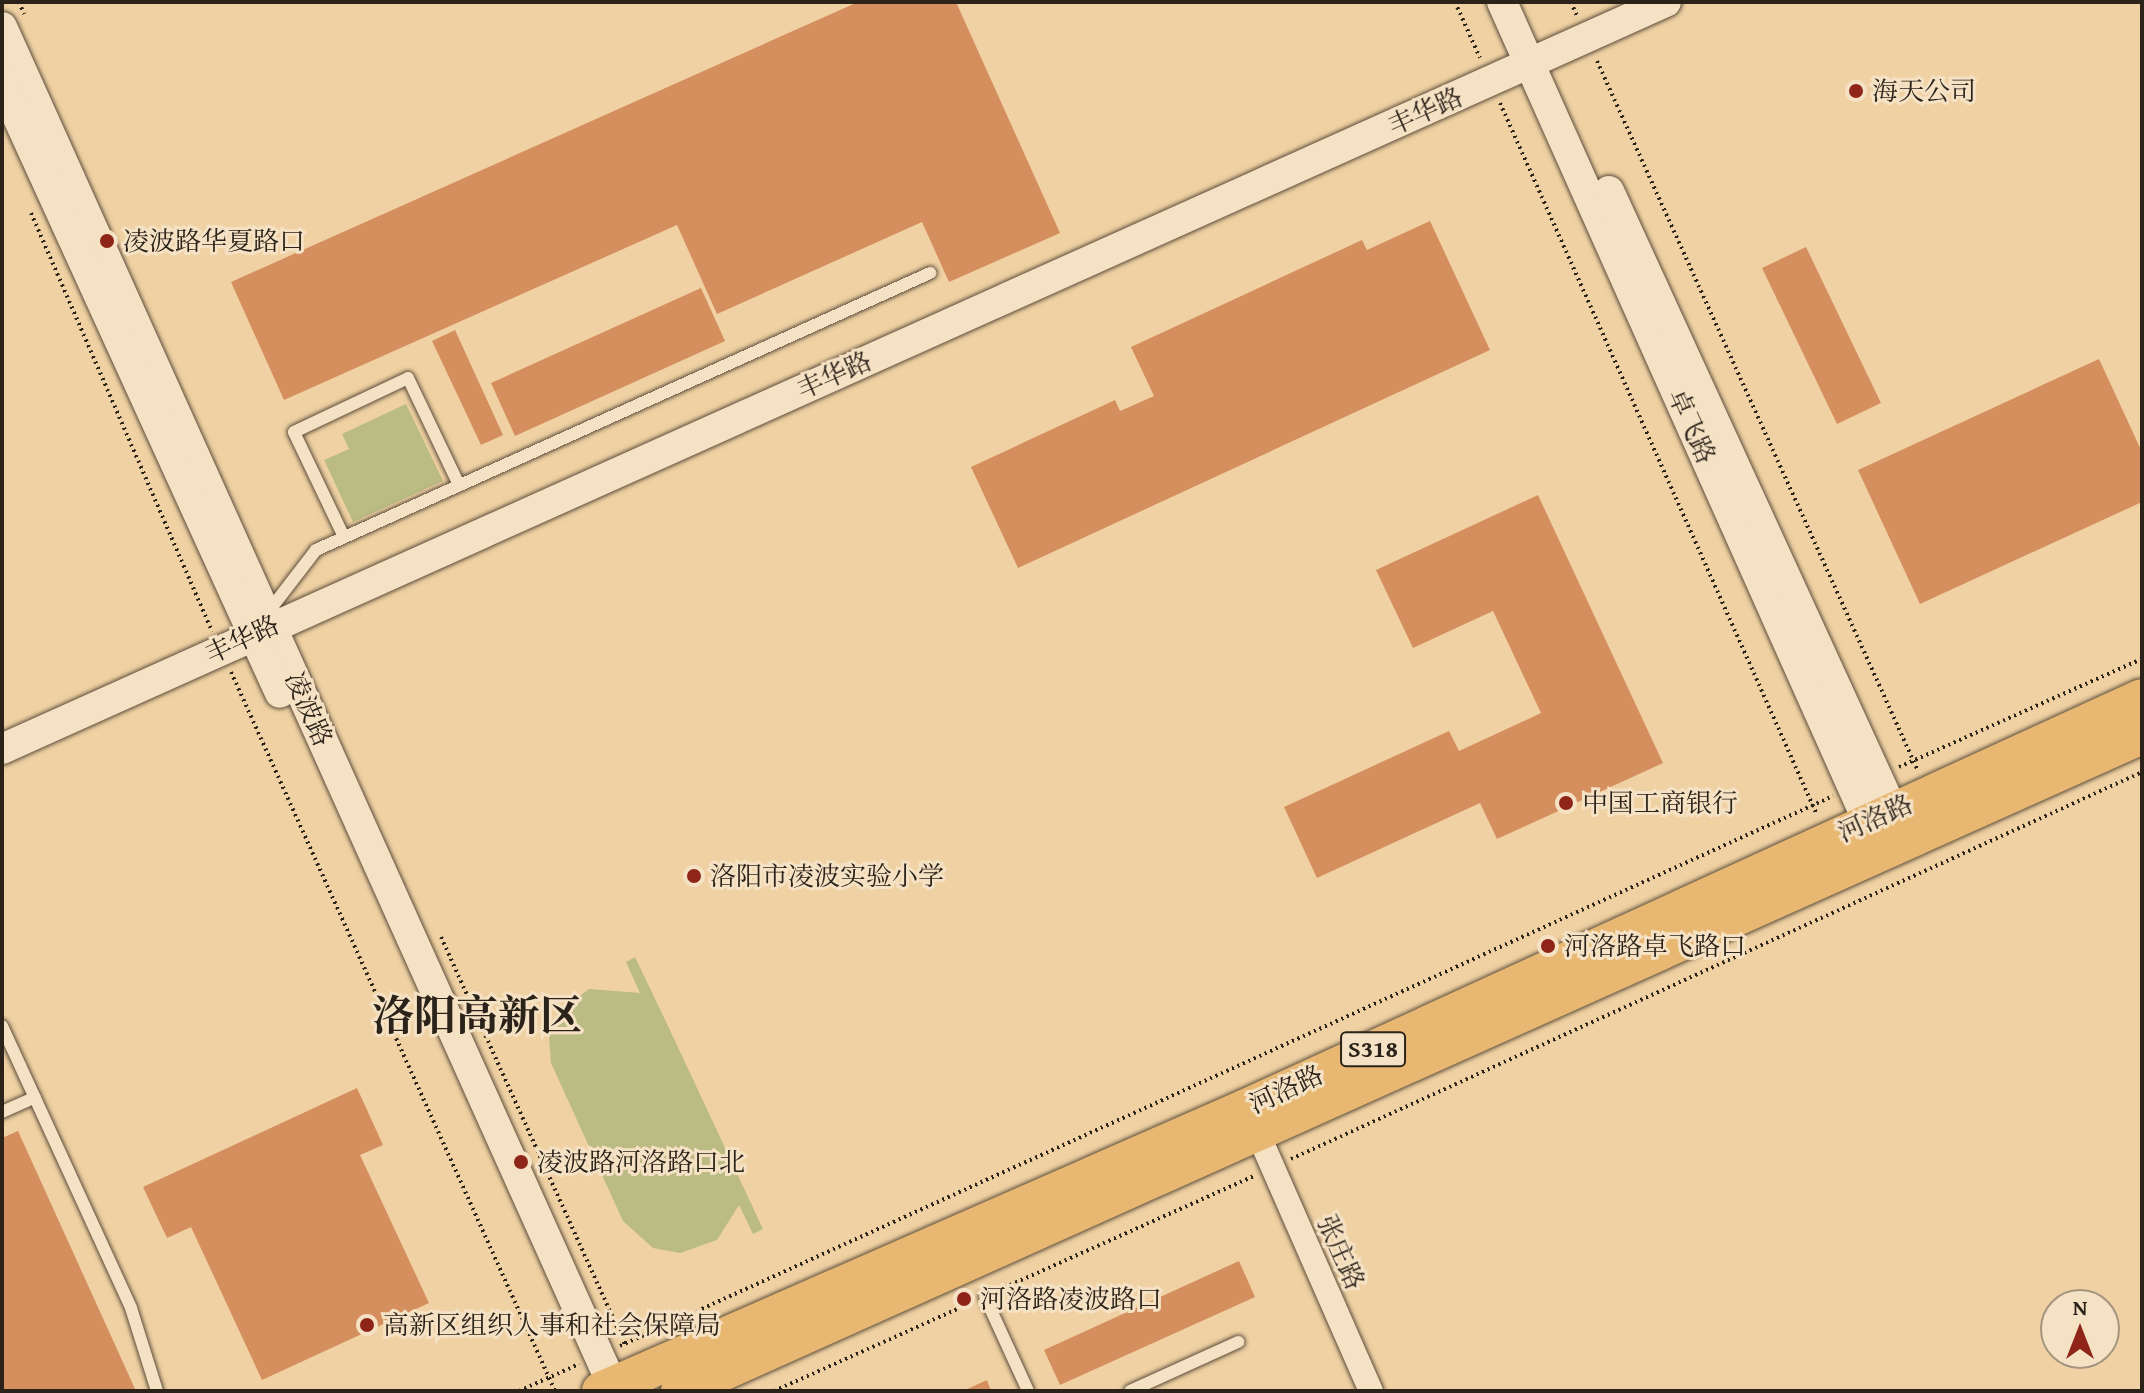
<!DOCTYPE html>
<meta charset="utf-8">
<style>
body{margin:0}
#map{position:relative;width:2144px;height:1393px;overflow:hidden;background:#f0d1a3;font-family:"Gentium Book Plus","Noto Serif SC",serif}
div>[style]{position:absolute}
.green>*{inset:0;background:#bbbb84}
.building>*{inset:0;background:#d58f5f}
.path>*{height:4px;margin-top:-2px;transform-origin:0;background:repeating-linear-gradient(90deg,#2b231a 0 2px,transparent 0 6px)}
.roads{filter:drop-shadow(0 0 2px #5c4e3c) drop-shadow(0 0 2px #5c4e3c)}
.service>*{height:12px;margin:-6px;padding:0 6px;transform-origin:6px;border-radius:6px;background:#f5e1c3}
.minor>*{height:24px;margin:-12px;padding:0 12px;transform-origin:12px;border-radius:12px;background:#f5e1c3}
.tertiary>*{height:30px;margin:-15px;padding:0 15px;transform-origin:15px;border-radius:15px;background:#f5e1c3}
.primary>*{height:38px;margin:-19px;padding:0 19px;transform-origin:19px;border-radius:19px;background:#e8b872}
.dots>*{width:22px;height:22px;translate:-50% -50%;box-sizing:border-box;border:4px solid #f5e1c3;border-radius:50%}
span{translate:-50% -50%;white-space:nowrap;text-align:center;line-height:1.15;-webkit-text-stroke:6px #f5e1c3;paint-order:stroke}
.shield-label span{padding:2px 6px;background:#f5e1c3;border:2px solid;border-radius:6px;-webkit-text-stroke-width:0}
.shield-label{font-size:24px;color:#2b231a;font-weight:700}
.poi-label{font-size:26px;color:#2b231a}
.left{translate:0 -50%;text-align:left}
.street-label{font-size:26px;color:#2b231a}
.town-label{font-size:42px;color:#2b231a;font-weight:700}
.frame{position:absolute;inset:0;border:4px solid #2b231a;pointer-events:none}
.north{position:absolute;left:2040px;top:1289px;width:80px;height:80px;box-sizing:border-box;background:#f5e1c3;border:2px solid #a4957f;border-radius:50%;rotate:0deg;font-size:22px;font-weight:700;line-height:32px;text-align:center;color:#2b231a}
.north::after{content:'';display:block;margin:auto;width:28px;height:36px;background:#8f2418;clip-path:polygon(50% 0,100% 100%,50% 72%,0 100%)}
</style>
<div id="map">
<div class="green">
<i style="clip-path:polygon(406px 404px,443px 481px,353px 522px,324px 460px,349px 449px,342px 434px)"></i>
<i style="clip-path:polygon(635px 957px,668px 1026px,763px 1229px,753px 1234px,739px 1205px,717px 1240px,680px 1253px,653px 1248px,623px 1221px,551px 1063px,549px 1037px,558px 1013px,589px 989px,640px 993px,626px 962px)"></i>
</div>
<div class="building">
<i style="clip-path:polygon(858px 2px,956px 2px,1060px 233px,949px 282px,922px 222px,717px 314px,677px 225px,284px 400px,231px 282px)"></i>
<i style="clip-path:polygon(1430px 221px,1490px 350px,1018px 568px,971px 467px,1115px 400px,1120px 411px,1154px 396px,1131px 347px,1362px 240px,1367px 250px)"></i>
<i style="clip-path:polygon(1806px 247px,1881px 403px,1837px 424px,1762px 268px)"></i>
<i style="clip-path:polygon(701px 288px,725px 341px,515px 436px,491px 383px)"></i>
<i style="clip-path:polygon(455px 330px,503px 435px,481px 445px,432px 341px)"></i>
<i style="clip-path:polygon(2099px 359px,2142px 452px,2142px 502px,1920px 604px,1858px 470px)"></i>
<i style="clip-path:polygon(1538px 495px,1663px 763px,1497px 839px,1480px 803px,1317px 878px,1284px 807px,1449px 731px,1459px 751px,1541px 713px,1493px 611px,1413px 648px,1376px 570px)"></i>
<i style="clip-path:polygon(357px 1088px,383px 1145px,360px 1155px,429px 1303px,262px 1380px,191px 1227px,167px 1238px,143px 1187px)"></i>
<i style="clip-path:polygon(18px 1131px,136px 1391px,2px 1391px,2px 1138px)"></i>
<i style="clip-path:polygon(1239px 1261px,1255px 1297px,1060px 1385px,1044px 1350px)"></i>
<i style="clip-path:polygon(987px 1380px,991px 1391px,963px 1391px)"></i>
</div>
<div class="path">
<i style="left:19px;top:2px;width:13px;rotate:67deg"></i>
<i style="left:1455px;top:2px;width:61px;rotate:65.9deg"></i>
<i style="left:1571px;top:2px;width:15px;rotate:67deg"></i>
<i style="left:1597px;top:61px;width:779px;rotate:65.67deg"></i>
<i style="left:1500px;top:103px;width:779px;rotate:66deg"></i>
<i style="left:31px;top:213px;width:456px;rotate:66.6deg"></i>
<i style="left:231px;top:672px;width:789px;rotate:65.74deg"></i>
<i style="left:1899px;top:767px;width:266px;rotate:-24deg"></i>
<i style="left:441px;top:937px;width:447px;rotate:65.7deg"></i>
<i style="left:1291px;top:1159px;width:935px;rotate:-24.45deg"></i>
<i style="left:999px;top:1290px;width:279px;rotate:-24.1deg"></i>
<i style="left:620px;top:1346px;width:1332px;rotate:-24.39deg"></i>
<i style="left:519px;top:1391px;width:66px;rotate:-24.2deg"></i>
<i style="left:774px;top:1391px;width:218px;rotate:-24.1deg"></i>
</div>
<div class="roads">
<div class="service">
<i style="left:344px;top:537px;width:116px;rotate:-115.5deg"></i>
<i style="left:294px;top:432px;width:126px;rotate:-25.3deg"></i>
<i style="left:408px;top:378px;width:119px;rotate:64.5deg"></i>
<i style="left:269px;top:611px;width:77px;rotate:-52.4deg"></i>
<i style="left:316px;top:550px;width:674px;rotate:-24.28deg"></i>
<i style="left:2px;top:1026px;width:310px;rotate:65.4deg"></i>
<i style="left:131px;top:1308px;width:87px;rotate:72.6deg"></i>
<i style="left:2px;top:1112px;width:36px;rotate:-24deg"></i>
<i style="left:985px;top:1297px;width:103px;rotate:65.4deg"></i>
<i style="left:1130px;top:1391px;width:119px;rotate:-24.4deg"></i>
</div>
<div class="minor">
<i style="left:1259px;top:1136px;width:279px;rotate:66.3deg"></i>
</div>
<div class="tertiary">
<i style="left:1502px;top:2px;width:922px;rotate:65.94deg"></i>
<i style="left:2px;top:27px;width:1495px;rotate:65.8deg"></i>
<i style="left:2px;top:83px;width:670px;rotate:65.5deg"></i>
<i style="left:1609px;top:191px;width:704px;rotate:65.4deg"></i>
<i style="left:2px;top:749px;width:1824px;rotate:-24.18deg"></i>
</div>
<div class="primary">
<i style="left:601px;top:1391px;width:704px;rotate:-23.69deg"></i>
<i style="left:1246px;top:1108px;width:985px;rotate:-24.59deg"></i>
<i style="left:680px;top:1391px;width:1602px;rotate:-24.17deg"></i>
</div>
</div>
<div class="dots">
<i style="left:1856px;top:91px;background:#8f2418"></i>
<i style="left:107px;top:241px;background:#8f2418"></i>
<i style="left:1566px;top:803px;background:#8f2418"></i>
<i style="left:694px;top:876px;background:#8f2418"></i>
<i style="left:1548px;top:946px;background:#8f2418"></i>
<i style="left:521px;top:1162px;background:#8f2418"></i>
<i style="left:964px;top:1299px;background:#8f2418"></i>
<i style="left:367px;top:1325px;background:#8f2418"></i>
</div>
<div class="shield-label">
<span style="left:1373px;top:1049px">S318</span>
</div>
<div class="poi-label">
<span class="left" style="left:1872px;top:91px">海天公司</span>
<span class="left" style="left:123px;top:241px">凌波路华夏路口</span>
<span class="left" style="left:1582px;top:803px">中国工商银行</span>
<span class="left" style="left:710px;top:876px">洛阳市凌波实验小学</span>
<span class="left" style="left:1564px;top:946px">河洛路卓飞路口</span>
<span class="left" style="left:537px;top:1162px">凌波路河洛路口北</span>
<span class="left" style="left:980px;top:1299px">河洛路凌波路口</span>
<span class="left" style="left:383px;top:1325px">高新区组织人事和社会保障局</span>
</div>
<div class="street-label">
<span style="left:1425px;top:111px;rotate:-24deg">丰华路</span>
<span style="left:834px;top:375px;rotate:-24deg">丰华路</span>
<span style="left:1692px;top:426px;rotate:66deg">卓飞路</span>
<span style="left:242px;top:639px;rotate:-25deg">丰华路</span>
<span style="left:309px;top:709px;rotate:66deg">凌波路</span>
<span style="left:1875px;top:818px;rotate:-24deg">河洛路</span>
<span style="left:1286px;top:1089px;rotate:-25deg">河洛路</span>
<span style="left:1341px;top:1252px;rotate:66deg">张庄路</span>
</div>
<div class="town-label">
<span style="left:477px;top:1015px">洛阳高新区</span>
</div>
<div class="frame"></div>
<div class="north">N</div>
</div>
